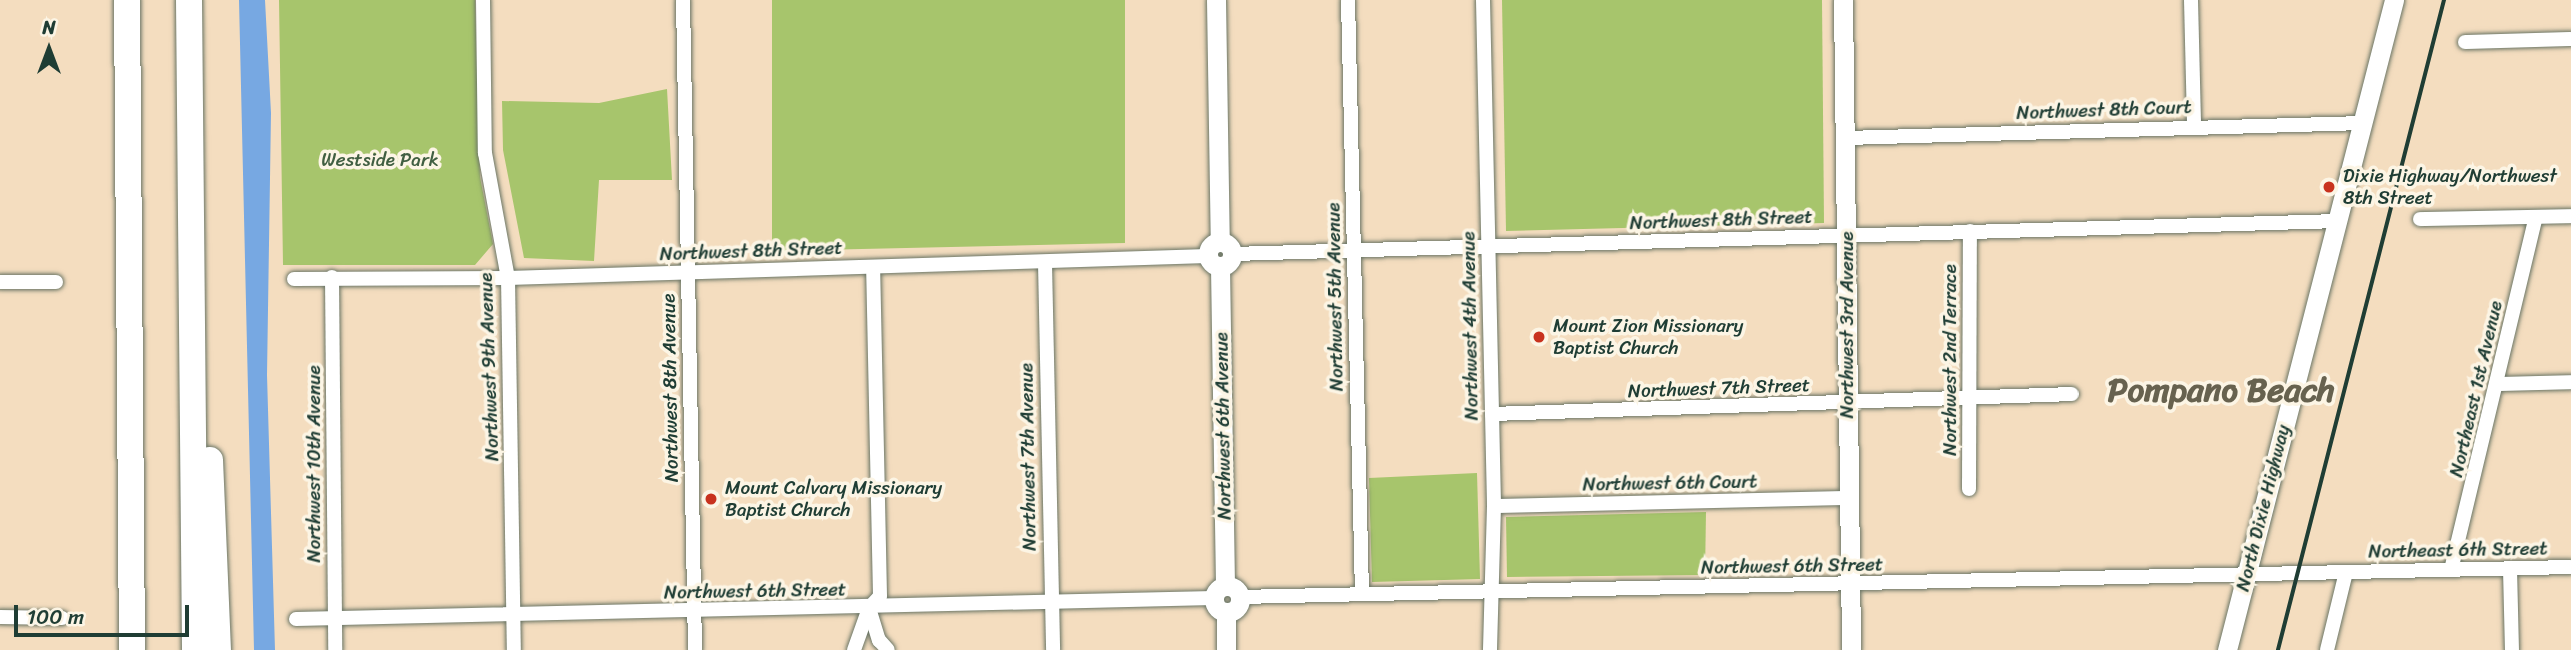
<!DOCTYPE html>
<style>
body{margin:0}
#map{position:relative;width:2571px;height:650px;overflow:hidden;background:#f4ddbf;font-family:Sriracha,sans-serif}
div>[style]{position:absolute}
.green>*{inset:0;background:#a7c56c}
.water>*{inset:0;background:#77a8e2}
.roads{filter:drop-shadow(0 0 2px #6a7565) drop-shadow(0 0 2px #6a7565)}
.street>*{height:14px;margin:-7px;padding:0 7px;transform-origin:7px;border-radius:7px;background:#fff}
.secondary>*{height:19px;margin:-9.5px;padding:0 9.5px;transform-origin:9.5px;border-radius:9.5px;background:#fff}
.secondary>.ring{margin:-9.5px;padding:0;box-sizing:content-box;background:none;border:19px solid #fff;border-radius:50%}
.highway>*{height:26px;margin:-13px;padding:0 13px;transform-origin:13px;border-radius:13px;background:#fff}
.rail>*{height:3.5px;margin:-1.75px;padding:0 1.75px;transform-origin:1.75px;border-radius:1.75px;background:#1f3d34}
.dots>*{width:19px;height:19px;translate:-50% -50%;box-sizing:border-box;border:4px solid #fcf5e5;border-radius:50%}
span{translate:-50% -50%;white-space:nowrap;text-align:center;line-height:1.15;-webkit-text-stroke:7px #fcf5e5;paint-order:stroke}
.street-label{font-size:19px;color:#1f3d34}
.park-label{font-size:19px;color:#415f42}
.poi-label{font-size:19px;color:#1f3d34}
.left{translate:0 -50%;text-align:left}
.town-label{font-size:33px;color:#67624f;font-weight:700}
.north{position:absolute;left:14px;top:14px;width:70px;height:70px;-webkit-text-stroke:5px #fcf5e5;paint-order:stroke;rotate:0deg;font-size:19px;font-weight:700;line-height:28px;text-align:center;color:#1f3d34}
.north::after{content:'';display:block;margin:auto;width:24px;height:32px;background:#1f3d34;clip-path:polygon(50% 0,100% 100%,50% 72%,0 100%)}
.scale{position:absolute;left:14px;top:605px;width:175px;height:32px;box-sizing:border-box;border:4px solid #1f3d34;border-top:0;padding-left:9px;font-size:21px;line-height:24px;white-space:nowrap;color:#1f3d34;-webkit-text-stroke:5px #fcf5e5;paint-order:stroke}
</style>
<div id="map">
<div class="green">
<i style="clip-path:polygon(279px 0,475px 0,480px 177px,493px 244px,475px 265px,283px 265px)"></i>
<i style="clip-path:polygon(772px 0,1125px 0,1125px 243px,772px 251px)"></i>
<i style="clip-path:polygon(1502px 0,1822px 0,1824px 223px,1506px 231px)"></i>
<i style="clip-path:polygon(667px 89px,672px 180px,599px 180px,594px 261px,524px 258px,503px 150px,502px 101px,599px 103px)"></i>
<i style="clip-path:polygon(1477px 473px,1480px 579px,1372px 582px,1369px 478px)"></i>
<i style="clip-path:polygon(1706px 512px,1705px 575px,1507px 577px,1506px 517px)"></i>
</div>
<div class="water">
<i style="clip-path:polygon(239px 0,265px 0,271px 113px,267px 375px,275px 650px,254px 650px)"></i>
</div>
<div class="roads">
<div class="street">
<i style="left:483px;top:0;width:153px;rotate:89.3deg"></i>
<i style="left:485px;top:153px;width:127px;rotate:79.6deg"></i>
<i style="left:508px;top:278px;width:372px;rotate:89.1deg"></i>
<i style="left:683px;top:0;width:650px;rotate:88.94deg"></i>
<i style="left:1348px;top:0;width:594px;rotate:88.65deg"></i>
<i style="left:1483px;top:0;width:506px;rotate:88.75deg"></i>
<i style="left:1494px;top:506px;width:144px;rotate:91.6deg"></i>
<i style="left:2191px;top:0;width:126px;rotate:88.6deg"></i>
<i style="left:2465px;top:42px;width:106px;rotate:-1.6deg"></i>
<i style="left:1846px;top:138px;width:517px;rotate:-1.66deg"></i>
<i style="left:2420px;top:219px;width:151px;rotate:-1.1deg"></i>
<i style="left:1233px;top:254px;width:1104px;rotate:-1.71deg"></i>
<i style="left:1045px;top:263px;width:387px;rotate:88.8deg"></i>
<i style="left:332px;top:277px;width:373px;rotate:89.5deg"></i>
<i style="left:294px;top:279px;width:214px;rotate:-0.3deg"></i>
<i style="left:508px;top:278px;width:700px;rotate:-1.8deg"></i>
<i style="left:0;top:282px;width:56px"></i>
<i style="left:2497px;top:384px;width:74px;rotate:-1.5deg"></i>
<i style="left:1492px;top:414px;width:580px;rotate:-1.97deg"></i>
<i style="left:1969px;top:489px;width:258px;rotate:-89.8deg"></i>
<i style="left:1494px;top:506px;width:354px;rotate:-1.3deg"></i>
<i style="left:2510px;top:569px;width:81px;rotate:88.6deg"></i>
<i style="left:2451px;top:570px;width:363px;rotate:-76.5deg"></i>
<i style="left:1239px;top:597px;width:1332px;rotate:-1.29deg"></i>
<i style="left:869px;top:608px;width:34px;rotate:73deg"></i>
<i style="left:879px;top:640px;width:13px;rotate:48deg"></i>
<i style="left:0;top:617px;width:62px;rotate:0.9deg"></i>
<i style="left:296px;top:619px;width:918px;rotate:-1.31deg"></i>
<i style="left:854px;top:650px;width:45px;rotate:-70.3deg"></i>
<i style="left:869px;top:608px;width:16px;rotate:-47deg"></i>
<i style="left:880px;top:596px;width:329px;rotate:-91.2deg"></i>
<i style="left:2327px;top:650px;width:80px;rotate:-76.3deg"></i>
</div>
<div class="secondary">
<i style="left:1216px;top:0;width:242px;rotate:89.1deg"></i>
<i style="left:1843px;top:0;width:650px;rotate:89.29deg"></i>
<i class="ring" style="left:1208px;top:242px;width:5px;height:5px"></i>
<i style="left:1220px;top:267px;width:319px;rotate:89.1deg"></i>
<i class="ring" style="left:1214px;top:586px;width:7px;height:7px"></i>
<i style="left:1226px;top:650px;width:38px;rotate:-90deg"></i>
<i style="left:2227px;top:650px;width:671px;rotate:-75.59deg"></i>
</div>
<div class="highway">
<i style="left:127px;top:0;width:650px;rotate:89.56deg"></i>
<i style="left:189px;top:0;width:650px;rotate:89.47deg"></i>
<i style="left:210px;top:460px;width:190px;rotate:87.6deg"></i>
</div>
</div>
<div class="rail">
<i style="left:2278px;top:650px;width:671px;rotate:-75.67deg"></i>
</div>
<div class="dots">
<i style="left:2329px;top:187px;background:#c8321e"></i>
<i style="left:1539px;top:337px;background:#c8321e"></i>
<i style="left:711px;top:499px;background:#c8321e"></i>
</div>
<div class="street-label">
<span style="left:2104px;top:110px;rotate:-2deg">Northwest 8th Court</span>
<span style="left:1721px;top:220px;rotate:-2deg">Northwest 8th Street</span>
<span style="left:751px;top:251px;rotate:-2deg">Northwest 8th Street</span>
<span style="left:1335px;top:297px;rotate:-91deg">Northwest 5th Avenue</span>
<span style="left:1847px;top:325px;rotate:-90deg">Northwest 3rd Avenue</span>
<span style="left:1470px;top:326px;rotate:-91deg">Northwest 4th Avenue</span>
<span style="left:1950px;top:360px;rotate:-90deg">Northwest 2nd Terrace</span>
<span style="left:489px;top:367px;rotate:-92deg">Northwest 9th Avenue</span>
<span style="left:670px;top:388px;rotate:-91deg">Northwest 8th Avenue</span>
<span style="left:1719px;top:388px;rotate:-2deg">Northwest 7th Street</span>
<span style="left:2476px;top:389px;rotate:-77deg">Northeast 1st Avenue</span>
<span style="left:1223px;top:426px;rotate:-91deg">Northwest 6th Avenue</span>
<span style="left:1028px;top:457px;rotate:-91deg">Northwest 7th Avenue</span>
<span style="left:314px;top:464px;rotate:-90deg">Northwest 10th Avenue</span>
<span style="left:1670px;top:483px;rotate:-1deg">Northwest 6th Court</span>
<span style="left:2263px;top:508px;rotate:-76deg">North Dixie Highway</span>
<span style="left:2458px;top:550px;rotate:-1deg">Northeast 6th Street</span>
<span style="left:1792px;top:566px;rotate:-1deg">Northwest 6th Street</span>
<span style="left:755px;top:591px;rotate:-1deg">Northwest 6th Street</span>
</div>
<div class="park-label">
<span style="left:380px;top:160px">Westside Park</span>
</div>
<div class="poi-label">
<span class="left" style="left:2343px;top:187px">Dixie Highway/Northwest<br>8th Street</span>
<span class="left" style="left:1553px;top:337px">Mount Zion Missionary<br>Baptist Church</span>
<span class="left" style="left:725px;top:499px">Mount Calvary Missionary<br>Baptist Church</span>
</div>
<div class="town-label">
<span style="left:2221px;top:391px">Pompano Beach</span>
</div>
<div class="north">N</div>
<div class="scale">100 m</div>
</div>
